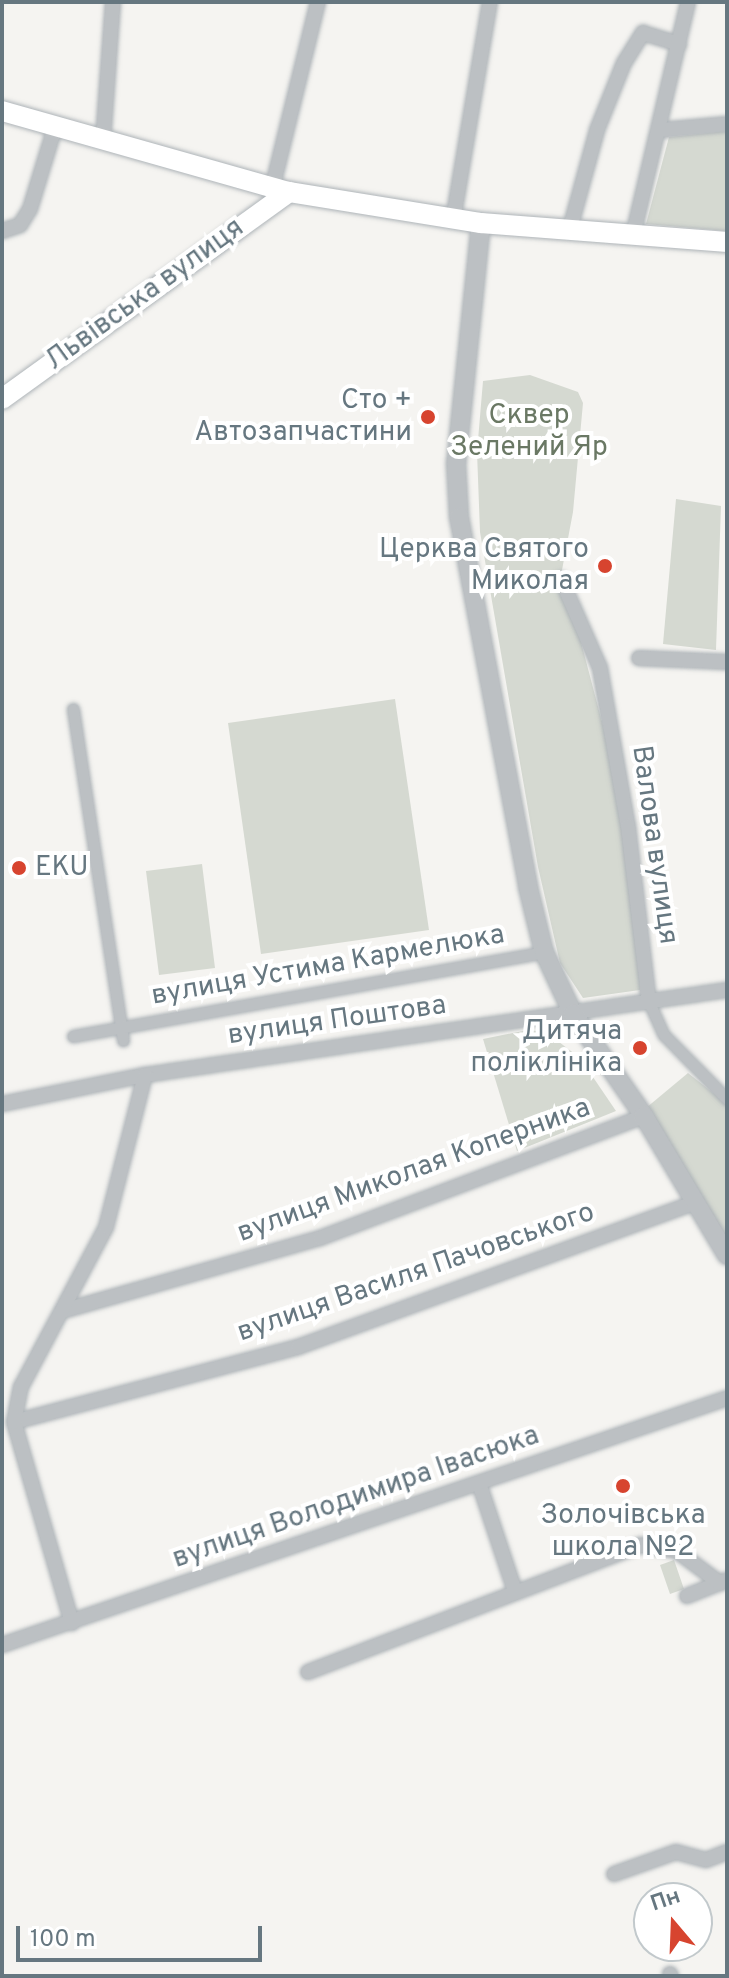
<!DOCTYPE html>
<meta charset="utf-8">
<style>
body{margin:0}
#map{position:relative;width:729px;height:1978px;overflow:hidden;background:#f5f4f1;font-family:Overpass,sans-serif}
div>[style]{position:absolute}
.green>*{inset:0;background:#d5d9d1}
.roads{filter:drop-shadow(0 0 2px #aeb4b8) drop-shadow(0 0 2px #aeb4b8)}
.pedestrian>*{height:11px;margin:-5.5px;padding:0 5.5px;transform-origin:5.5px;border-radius:5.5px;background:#bcc0c3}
.minor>*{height:14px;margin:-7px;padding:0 7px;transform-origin:7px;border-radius:7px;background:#bcc0c3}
.tertiary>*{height:18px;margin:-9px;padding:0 9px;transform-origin:9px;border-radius:9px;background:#bcc0c3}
.secondary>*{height:20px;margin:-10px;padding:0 10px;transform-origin:10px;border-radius:10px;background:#fff}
.dots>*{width:22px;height:22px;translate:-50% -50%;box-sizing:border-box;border:4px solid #fff;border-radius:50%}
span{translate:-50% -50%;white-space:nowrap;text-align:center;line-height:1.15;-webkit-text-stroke:8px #fff;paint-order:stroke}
.street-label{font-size:28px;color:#667780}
.poi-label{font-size:28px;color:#667780}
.right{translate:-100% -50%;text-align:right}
.left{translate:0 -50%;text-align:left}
.park-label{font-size:28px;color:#6a7864}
.frame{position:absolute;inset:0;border:4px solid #667780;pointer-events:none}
.north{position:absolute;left:633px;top:1882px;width:80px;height:80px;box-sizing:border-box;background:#fff;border:2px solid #c2c9cc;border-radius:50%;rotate:341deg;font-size:22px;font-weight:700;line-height:32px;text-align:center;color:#667780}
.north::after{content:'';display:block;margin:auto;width:28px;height:36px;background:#d7442f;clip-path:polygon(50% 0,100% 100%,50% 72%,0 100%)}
.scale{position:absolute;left:16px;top:1926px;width:246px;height:36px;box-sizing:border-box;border:4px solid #667780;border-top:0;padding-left:10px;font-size:24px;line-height:28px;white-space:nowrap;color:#667780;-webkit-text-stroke:6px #fff;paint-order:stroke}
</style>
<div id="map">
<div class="green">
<i style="clip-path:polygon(727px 131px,727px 231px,646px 224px,669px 137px)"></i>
<i style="clip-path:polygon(530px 375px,578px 392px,583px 403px,573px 512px,562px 570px,621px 794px,642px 968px,640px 990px,583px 998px,560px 963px,538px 867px,480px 532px,477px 452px,483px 381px)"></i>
<i style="clip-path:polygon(676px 499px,721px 506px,716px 650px,663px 644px)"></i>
<i style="clip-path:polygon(395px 699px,429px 930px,261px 954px,228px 723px)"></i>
<i style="clip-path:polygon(202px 864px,215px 968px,159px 975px,146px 871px)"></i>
<i style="clip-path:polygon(528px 1030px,546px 1032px,580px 1058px,616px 1111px,517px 1151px,483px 1039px)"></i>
<i style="clip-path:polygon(688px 1073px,727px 1104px,727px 1239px,646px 1108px)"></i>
<i style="clip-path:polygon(674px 1560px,684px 1589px,670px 1594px,660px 1565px)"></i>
</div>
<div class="roads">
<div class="pedestrian">
<i style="left:73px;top:709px;width:335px;rotate:81.4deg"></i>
<i style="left:649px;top:1002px;width:36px;rotate:66deg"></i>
<i style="left:664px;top:1035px;width:90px;rotate:45.5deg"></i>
<i style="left:73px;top:1036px;width:478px;rotate:-10.1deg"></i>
</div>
<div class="minor">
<i style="left:661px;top:130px;width:66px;rotate:-5.2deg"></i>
<i style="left:103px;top:141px;width:139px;rotate:-85.9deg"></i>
<i style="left:272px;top:189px;width:193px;rotate:-76.2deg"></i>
<i style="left:453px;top:220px;width:221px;rotate:-80.4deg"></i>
<i style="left:2px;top:231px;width:19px;rotate:-18deg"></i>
<i style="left:20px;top:225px;width:19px;rotate:-58deg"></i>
<i style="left:30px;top:209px;width:86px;rotate:-73deg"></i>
<i style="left:569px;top:232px;width:106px;rotate:-74.6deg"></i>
<i style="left:597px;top:130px;width:72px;rotate:-68.1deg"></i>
<i style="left:624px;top:63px;width:36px;rotate:-58deg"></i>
<i style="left:643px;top:33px;width:38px;rotate:17deg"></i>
<i style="left:633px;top:235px;width:239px;rotate:-76.7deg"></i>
<i style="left:561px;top:579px;width:97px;rotate:66.3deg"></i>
<i style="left:600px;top:668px;width:160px;rotate:80deg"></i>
<i style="left:628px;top:826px;width:177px;rotate:83.2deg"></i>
<i style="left:639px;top:658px;width:88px;rotate:2.6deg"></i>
<i style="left:2px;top:1104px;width:146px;rotate:-11.5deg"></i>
<i style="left:145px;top:1075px;width:588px;rotate:-8.31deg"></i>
<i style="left:62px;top:1311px;width:268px;rotate:-15.8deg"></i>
<i style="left:320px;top:1238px;width:346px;rotate:-20.6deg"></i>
<i style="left:14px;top:1422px;width:294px;rotate:-14.8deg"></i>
<i style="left:298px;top:1347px;width:421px;rotate:-20deg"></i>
<i style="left:479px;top:1483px;width:114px;rotate:71.6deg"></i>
<i style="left:687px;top:1596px;width:43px;rotate:-21.8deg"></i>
<i style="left:72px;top:1623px;width:209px;rotate:-106.1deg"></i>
<i style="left:14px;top:1422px;width:36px;rotate:-79deg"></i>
<i style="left:21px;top:1387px;width:181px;rotate:-62deg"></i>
<i style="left:106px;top:1227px;width:157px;rotate:-75.6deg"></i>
<i style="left:2px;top:1645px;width:766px;rotate:-18.81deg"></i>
<i style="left:308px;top:1672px;width:356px;rotate:-20.9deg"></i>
<i style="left:641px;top:1545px;width:36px;rotate:9deg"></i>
<i style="left:677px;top:1551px;width:54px;rotate:36.7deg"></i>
<i style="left:614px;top:1874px;width:66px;rotate:-19.5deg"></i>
<i style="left:676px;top:1852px;width:31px;rotate:15deg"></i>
<i style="left:706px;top:1860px;width:22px;rotate:-21deg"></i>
<i style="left:670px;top:1974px;width:2px;rotate:63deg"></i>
</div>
<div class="tertiary">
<i style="left:481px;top:223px;width:241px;rotate:95.9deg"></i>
<i style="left:456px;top:463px;width:54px;rotate:86.8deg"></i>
<i style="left:459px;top:517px;width:376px;rotate:79.4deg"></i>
<i style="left:528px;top:887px;width:67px;rotate:76.2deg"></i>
<i style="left:544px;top:952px;width:68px;rotate:64.9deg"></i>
<i style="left:573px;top:1014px;width:124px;rotate:55.2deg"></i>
<i style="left:644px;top:1116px;width:162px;rotate:59.2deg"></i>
</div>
<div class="secondary">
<i style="left:2px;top:111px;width:298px;rotate:15.8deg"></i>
<i style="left:289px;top:192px;width:194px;rotate:9.2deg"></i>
<i style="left:481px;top:223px;width:247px;rotate:4.4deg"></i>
<i style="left:2px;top:399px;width:354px;rotate:-35.8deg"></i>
</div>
</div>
<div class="dots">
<i style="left:428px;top:417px;background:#d7442f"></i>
<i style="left:605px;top:566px;background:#d7442f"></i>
<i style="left:19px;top:868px;background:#d7442f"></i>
<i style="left:640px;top:1048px;background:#d7442f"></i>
<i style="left:623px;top:1486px;background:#d7442f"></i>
</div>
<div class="street-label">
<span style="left:145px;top:295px;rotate:-36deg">Львівська вулиця</span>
<span style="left:654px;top:845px;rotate:82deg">Валова вулиця</span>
<span style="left:328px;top:966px;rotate:-10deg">вулиця Устима Кармелюка</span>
<span style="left:337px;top:1021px;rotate:-8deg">вулиця Поштова</span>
<span style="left:414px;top:1171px;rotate:-20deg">вулиця Миколая Коперника</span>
<span style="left:416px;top:1273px;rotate:-19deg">вулиця Василя Пачовського</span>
<span style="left:356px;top:1498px;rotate:-19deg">вулиця Володимира Івасюка</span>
</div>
<div class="poi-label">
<span class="right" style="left:412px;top:417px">Сто +<br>Автозапчастини</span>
<span class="right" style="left:589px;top:566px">Церква Святого<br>Миколая</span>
<span class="left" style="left:35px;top:868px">EKU</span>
<span class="right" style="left:622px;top:1048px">Дитяча<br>поліклініка</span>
<span style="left:623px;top:1532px">Золочівська<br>школа №2</span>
</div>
<div class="park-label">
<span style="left:529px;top:432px">Сквер<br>Зелений Яр</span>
</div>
<div class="frame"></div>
<div class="north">Пн</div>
<div class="scale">100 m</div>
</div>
